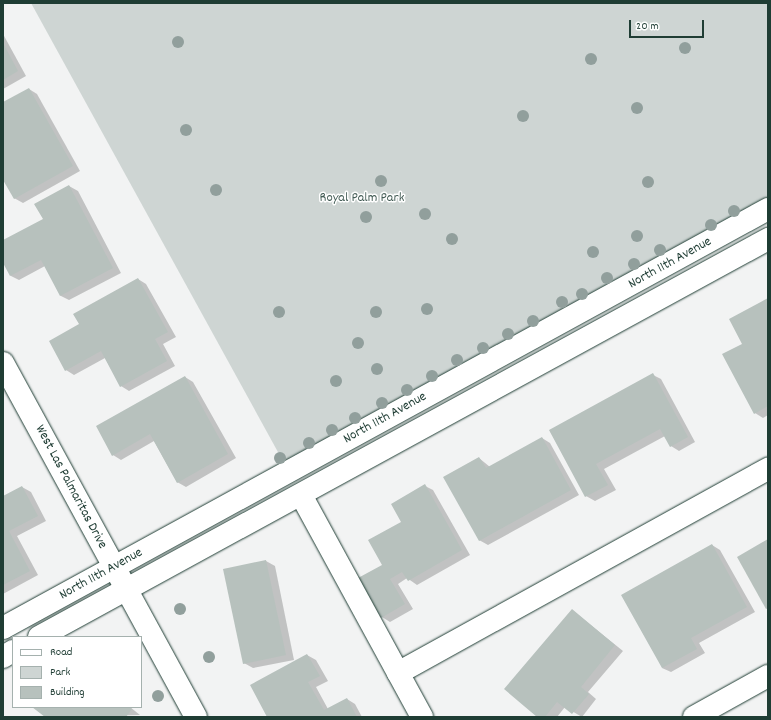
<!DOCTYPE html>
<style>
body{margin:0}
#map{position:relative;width:771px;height:720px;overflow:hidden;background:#f2f3f3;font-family:Dekko,sans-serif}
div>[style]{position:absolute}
.green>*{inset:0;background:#ced5d3}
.shadow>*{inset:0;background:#0003}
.building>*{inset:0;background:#b7c1bd}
.roads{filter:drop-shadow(0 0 1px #1f3d34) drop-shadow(0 0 1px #1f3d34)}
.minor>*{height:22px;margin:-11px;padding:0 11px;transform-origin:11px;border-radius:11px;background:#fff}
.trees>*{width:12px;height:12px;margin:-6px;border-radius:50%;background:#919f9c}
span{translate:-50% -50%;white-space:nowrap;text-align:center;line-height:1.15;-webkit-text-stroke:3px #fff;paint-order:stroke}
.park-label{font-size:14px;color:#425b54}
.street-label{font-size:14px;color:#1f3d34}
.frame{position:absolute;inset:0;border:4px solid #1f3d34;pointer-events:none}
.legend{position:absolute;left:12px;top:636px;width:130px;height:72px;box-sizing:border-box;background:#fff;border:1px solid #a5b1ae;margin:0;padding:5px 7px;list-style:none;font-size:12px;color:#1f3d34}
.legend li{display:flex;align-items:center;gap:8px;height:20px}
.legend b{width:20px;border:1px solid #a5b1ae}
.scale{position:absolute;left:629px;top:20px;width:75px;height:18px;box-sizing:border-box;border:2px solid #1f3d34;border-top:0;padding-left:5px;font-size:12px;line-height:14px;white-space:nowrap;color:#1f3d34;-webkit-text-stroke:3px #fff;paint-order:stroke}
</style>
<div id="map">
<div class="green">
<i style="clip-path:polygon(31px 3px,768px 3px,768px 198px,284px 463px)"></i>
</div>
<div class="shadow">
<i style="clip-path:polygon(3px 34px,26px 76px,3px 89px)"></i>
<i style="clip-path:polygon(29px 89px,37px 94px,80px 171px,23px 203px,14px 198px,3px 178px,3px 103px)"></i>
<i style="clip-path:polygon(69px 186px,78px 191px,121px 273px,69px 300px,61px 296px,45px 266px,19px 280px,11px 276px,3px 260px,3px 242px,44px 220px)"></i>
<i style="clip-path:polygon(138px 279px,146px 284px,176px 337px,163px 344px,175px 366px,129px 391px,121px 386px,105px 358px,74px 375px,66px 370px,81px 324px)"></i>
<i style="clip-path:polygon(768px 299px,768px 415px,763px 418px,755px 413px,743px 344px)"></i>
<i style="clip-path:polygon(653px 375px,661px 379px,695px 442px,679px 451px,671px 446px,665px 436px,604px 469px,616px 490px,595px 501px,586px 496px,550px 431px)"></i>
<i style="clip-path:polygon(185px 377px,193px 382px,236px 458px,186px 487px,177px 482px,154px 441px,121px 460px,113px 455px)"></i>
<i style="clip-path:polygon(542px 438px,550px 443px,579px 495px,488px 545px,479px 540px,479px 458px,490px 467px)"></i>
<i style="clip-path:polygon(425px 486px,433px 490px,470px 555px,417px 585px,407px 578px,398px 584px,413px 609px,390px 622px,382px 617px,384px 565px,402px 522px)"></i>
<i style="clip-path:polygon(22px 487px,31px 492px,46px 521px,17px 536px,38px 575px,3px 594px,3px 497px)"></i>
<i style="clip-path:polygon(712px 545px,720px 550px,755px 612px,699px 643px,705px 653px,671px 672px,662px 668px)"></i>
<i style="clip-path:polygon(266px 561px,275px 566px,294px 660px,253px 668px,244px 663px)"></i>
<i style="clip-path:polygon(572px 610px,623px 651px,588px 692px,596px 699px,582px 717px,565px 707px,557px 717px,538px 717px)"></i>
<i style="clip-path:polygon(307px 655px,316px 660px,328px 681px,316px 687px,328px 709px,347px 699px,355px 704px,362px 717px,269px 717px)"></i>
<i style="clip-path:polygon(33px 707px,130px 707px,140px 715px,46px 717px)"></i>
</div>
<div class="building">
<i style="clip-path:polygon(3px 43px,18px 71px,3px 80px)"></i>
<i style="clip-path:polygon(29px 88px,73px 166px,14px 199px,3px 180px,3px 102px)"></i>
<i style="clip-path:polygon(69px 185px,113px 268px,60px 296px,41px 260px,10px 276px,3px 263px,3px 240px,43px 219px,34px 204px)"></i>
<i style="clip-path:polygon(138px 278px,168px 332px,155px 339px,167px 361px,120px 387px,101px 351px,65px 371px,49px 341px,79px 324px,73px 314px)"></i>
<i style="clip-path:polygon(768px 298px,768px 406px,754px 414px,722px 354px,742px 344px,729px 319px)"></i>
<i style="clip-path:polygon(653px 373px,688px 437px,670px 447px,660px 429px,596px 464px,608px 485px,585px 497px,549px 430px)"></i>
<i style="clip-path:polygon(185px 376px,228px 454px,177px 483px,150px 434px,112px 456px,96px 426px)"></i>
<i style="clip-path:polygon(542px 437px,571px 490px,479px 541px,443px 477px,479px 457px,486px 468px)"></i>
<i style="clip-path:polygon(425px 484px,462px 550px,408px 581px,402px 572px,390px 579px,405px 604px,381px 618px,358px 578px,382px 565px,368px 540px,401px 522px,391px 504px)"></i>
<i style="clip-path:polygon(22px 486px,38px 516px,9px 531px,30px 571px,3px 585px,3px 496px)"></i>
<i style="clip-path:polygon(768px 539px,768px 608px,766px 609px,737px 557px)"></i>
<i style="clip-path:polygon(712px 544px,747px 607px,691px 638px,697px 649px,662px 668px,621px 595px)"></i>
<i style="clip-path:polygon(266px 560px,286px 655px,243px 664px,223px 569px)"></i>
<i style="clip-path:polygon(572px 609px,615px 645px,581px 687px,589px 694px,572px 714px,557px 702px,545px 717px,537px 717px,504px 689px)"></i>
<i style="clip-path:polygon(307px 654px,320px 676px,308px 682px,324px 710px,347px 698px,357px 717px,267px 717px,250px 685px)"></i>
<i style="clip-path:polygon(32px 707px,129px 707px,132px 709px,126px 717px,45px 717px)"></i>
</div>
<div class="roads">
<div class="minor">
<i style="left:3px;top:363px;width:403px;rotate:61.4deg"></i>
<i style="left:301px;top:495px;width:253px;rotate:61.4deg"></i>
<i style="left:3px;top:628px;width:872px;rotate:-28.71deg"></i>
<i style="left:39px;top:637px;width:831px;rotate:-28.63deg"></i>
<i style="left:3px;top:657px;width:12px;rotate:-31deg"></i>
<i style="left:398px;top:673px;width:423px;rotate:-28.9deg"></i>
<i style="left:694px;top:717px;width:85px;rotate:-29deg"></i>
</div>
</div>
<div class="trees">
<i style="left:178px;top:42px"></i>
<i style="left:685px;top:48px"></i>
<i style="left:591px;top:59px"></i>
<i style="left:637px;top:108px"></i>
<i style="left:523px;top:116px"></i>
<i style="left:186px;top:130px"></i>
<i style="left:381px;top:181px"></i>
<i style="left:648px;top:182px"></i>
<i style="left:216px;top:190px"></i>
<i style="left:734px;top:211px"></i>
<i style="left:425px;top:214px"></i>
<i style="left:366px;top:217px"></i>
<i style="left:711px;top:225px"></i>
<i style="left:637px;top:236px"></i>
<i style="left:452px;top:239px"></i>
<i style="left:660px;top:250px"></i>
<i style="left:593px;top:252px"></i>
<i style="left:634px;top:264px"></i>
<i style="left:607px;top:278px"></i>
<i style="left:582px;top:294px"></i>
<i style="left:562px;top:302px"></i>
<i style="left:427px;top:309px"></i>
<i style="left:279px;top:312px"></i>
<i style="left:376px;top:312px"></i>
<i style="left:533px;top:321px"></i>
<i style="left:508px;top:334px"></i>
<i style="left:358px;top:343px"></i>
<i style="left:483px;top:348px"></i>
<i style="left:457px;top:360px"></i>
<i style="left:377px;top:369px"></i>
<i style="left:432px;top:376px"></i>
<i style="left:336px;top:381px"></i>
<i style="left:407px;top:390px"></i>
<i style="left:382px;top:403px"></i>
<i style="left:355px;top:418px"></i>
<i style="left:332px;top:430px"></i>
<i style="left:309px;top:443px"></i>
<i style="left:280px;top:458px"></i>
<i style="left:180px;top:609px"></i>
<i style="left:209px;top:657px"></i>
<i style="left:158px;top:696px"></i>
</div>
<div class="park-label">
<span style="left:362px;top:198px">Royal Palm Park</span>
</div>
<div class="street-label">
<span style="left:670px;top:263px;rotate:-29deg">North 11th Avenue</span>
<span style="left:385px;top:418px;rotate:-29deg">North 11th Avenue</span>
<span style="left:71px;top:487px;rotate:62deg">West Las Palmaritas Drive</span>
<span style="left:101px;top:574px;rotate:-29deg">North 11th Avenue</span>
</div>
<div class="frame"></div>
<ul class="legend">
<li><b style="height:5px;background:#fff"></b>Road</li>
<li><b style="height:11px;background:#ced5d3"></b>Park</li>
<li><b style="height:11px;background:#b7c1bd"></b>Building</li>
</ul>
<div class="scale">20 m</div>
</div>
